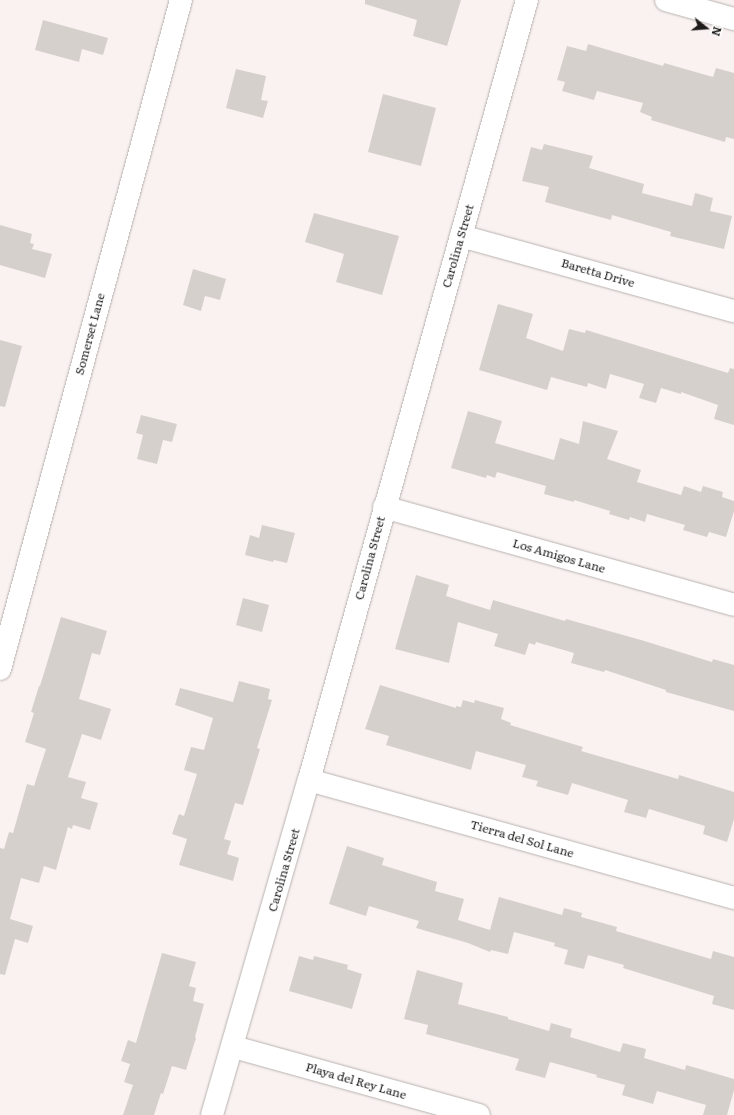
<!DOCTYPE html>
<style>
body{margin:0}
#map{position:relative;width:734px;height:1115px;overflow:hidden;background:#f9f2f0;font-family:Literata,serif}
div>[style]{position:absolute}
.building>*{inset:0;background:#d6d0cd}
.roads{filter:drop-shadow(0 0 1px #b8b2b0) drop-shadow(0 0 1px #b8b2b0)}
.minor>*{height:22px;margin:-11px;padding:0 11px;transform-origin:11px;border-radius:11px;background:#fff}
span{translate:-50% -50%;white-space:nowrap;text-align:center;line-height:1.15;-webkit-text-stroke:4px #fff;paint-order:stroke}
.street-label{font-size:12px;color:#1e1c1b}
.north{position:absolute;left:686px;top:8px;width:40px;height:40px;-webkit-text-stroke:3px #fff;paint-order:stroke;rotate:107deg;font-size:11px;font-weight:700;line-height:16px;text-align:center;color:#1e1c1b}
.north::after{content:'';display:block;margin:auto;width:14px;height:18px;background:#1e1c1b;clip-path:polygon(50% 0,100% 100%,50% 72%,0 100%)}
</style>
<div id="map">
<div class="building">
<i style="clip-path:polygon(365px 0,461px 0,447px 46px,413px 36px,417px 20px,365px 4px)"></i>
<i style="clip-path:polygon(43px 20px,108px 38px,103px 55px,82px 49px,79px 62px,35px 50px)"></i>
<i style="clip-path:polygon(588px 44px,663px 66px,664px 63px,713px 77px,716px 68px,734px 73px,734px 139px,726px 137px,725px 142px,651px 120px,652px 117px,640px 112px,643px 103px,597px 91px,594px 100px,562px 91px,565px 82px,557px 80px,567px 46px,586px 51px)"></i>
<i style="clip-path:polygon(236px 69px,266px 76px,261px 100px,268px 101px,263px 118px,226px 108px)"></i>
<i style="clip-path:polygon(383px 94px,436px 108px,421px 166px,368px 152px)"></i>
<i style="clip-path:polygon(544px 144px,593px 156px,589px 168px,644px 184px,642px 193px,692px 206px,695px 193px,713px 198px,710px 211px,732px 216px,724px 249px,670px 236px,671px 232px,612px 215px,611px 220px,545px 202px,549px 187px,522px 181px,531px 147px,542px 150px)"></i>
<i style="clip-path:polygon(314px 213px,399px 236px,382px 295px,336px 282px,344px 254px,305px 242px)"></i>
<i style="clip-path:polygon(0 225px,32px 234px,30px 243px,34px 244px,32px 249px,52px 254px,45px 278px,0 265px)"></i>
<i style="clip-path:polygon(193px 269px,226px 279px,220px 300px,205px 296px,201px 311px,183px 305px)"></i>
<i style="clip-path:polygon(498px 304px,533px 314px,526px 338px,563px 351px,569px 329px,585px 333px,586px 330px,728px 373px,730px 368px,734px 369px,734px 425px,714px 419px,718px 405px,681px 392px,681px 394px,661px 388px,656px 403px,639px 398px,644px 384px,610px 374px,606px 389px,588px 383px,587px 387px,551px 377px,547px 390px,479px 370px)"></i>
<i style="clip-path:polygon(0 340px,22px 346px,5px 407px,0 406px)"></i>
<i style="clip-path:polygon(468px 411px,502px 421px,495px 443px,554px 460px,560px 438px,579px 444px,583px 421px,618px 431px,607px 459px,641px 470px,637px 482px,681px 495px,684px 486px,701px 492px,703px 486px,723px 492px,722px 497px,734px 501px,734px 511px,726px 537px,709px 532px,707px 537px,683px 530px,685px 525px,647px 514px,645px 522px,630px 517px,629px 520px,609px 514px,610px 511px,574px 500px,574px 502px,544px 494px,546px 486px,497px 472px,495px 478px,487px 475px,486px 478px,451px 468px)"></i>
<i style="clip-path:polygon(141px 415px,177px 424px,172px 442px,163px 440px,157px 464px,137px 459px,143px 435px,136px 433px)"></i>
<i style="clip-path:polygon(262px 525px,295px 533px,287px 563px,274px 560px,273px 562px,245px 555px,250px 535px,259px 538px)"></i>
<i style="clip-path:polygon(416px 575px,449px 585px,446px 596px,490px 610px,493px 600px,565px 621px,566px 619px,641px 640px,712px 662px,713px 659px,734px 665px,734px 711px,666px 692px,666px 690px,605px 670px,604px 672px,571px 663px,574px 653px,536px 642px,535px 645px,529px 643px,525px 655px,494px 646px,498px 634px,458px 622px,449px 663px,395px 649px)"></i>
<i style="clip-path:polygon(243px 598px,269px 605px,262px 632px,236px 625px)"></i>
<i style="clip-path:polygon(61px 617px,107px 631px,100px 655px,92px 653px,79px 699px,111px 709px,101px 740px,82px 734px,68px 777px,86px 782px,81px 798px,98px 803px,90px 830px,73px 825px,72px 829px,68px 827px,56px 870px,44px 866px,39px 883px,21px 878px,10px 919px,33px 926px,28px 943px,15px 939px,5px 975px,0 974px,0 848px,4px 849px,9px 832px,13px 833px,27px 784px,34px 786px,46px 749px,25px 742px,34px 713px,31px 712px,39px 686px,40px 686px)"></i>
<i style="clip-path:polygon(239px 681px,270px 689px,268px 699px,272px 700px,257px 748px,260px 749px,243px 805px,235px 803px,224px 839px,231px 841px,227px 854px,239px 858px,233px 881px,179px 865px,187px 839px,172px 834px,179px 814px,184px 816px,197px 774px,184px 770px,191px 747px,204px 750px,213px 718px,175px 705px,180px 688px,233px 702px)"></i>
<i style="clip-path:polygon(380px 685px,456px 708px,456px 706px,461px 707px,463px 700px,474px 703px,475px 700px,504px 708px,501px 719px,511px 723px,510px 725px,583px 747px,581px 751px,678px 779px,679px 775px,734px 792px,734px 819px,727px 842px,703px 834px,705px 826px,649px 809px,646px 818px,624px 812px,628px 800px,572px 783px,568px 795px,536px 786px,538px 781px,522px 777px,526px 765px,476px 751px,471px 770px,386px 745px,389px 736px,365px 729px)"></i>
<i style="clip-path:polygon(347px 846px,384px 858px,382px 865px,437px 882px,435px 891px,464px 899px,458px 920px,490px 930px,499px 897px,562px 915px,564px 908px,582px 913px,581px 917px,617px 927px,616px 931px,711px 959px,713px 951px,734px 957px,734px 1010px,712px 1004px,714px 996px,623px 968px,624px 965px,588px 955px,584px 969px,564px 964px,568px 950px,554px 946px,555px 943px,514px 932px,508px 954px,491px 950px,490px 952px,468px 943px,416px 928px,419px 921px,369px 906px,366px 916px,329px 904px)"></i>
<i style="clip-path:polygon(162px 953px,196px 962px,189px 986px,196px 988px,193px 1001px,204px 1004px,195px 1037px,196px 1038px,186px 1070px,172px 1066px,163px 1094px,161px 1093px,154px 1115px,123px 1115px,133px 1085px,124px 1082px,130px 1064px,121px 1061px,128px 1040px,136px 1043px)"></i>
<i style="clip-path:polygon(299px 956px,313px 960px,314px 956px,348px 965px,347px 969px,362px 974px,352px 1009px,289px 991px)"></i>
<i style="clip-path:polygon(417px 970px,463px 983px,458px 1004px,508px 1017px,508px 1019px,549px 1031px,551px 1023px,572px 1029px,570px 1037px,620px 1052px,623px 1043px,646px 1049px,644px 1058px,685px 1070px,686px 1065px,734px 1079px,734px 1090px,727px 1115px,703px 1115px,706px 1105px,657px 1091px,653px 1104px,622px 1095px,625px 1085px,596px 1077px,597px 1075px,550px 1062px,545px 1078px,515px 1070px,519px 1059px,426px 1034px,428px 1025px,404px 1019px)"></i>
</div>
<div class="roads">
<div class="minor">
<i style="left:666px;top:0;width:71px;rotate:15.6deg"></i>
<i style="left:461px;top:236px;width:283px;rotate:15.4deg"></i>
<i style="left:384px;top:507px;width:363px;rotate:15.6deg"></i>
<i style="left:0;top:669px;width:693px;rotate:-74.86deg"></i>
<i style="left:309px;top:780px;width:441px;rotate:15.5deg"></i>
<i style="left:234px;top:1047px;width:254px;rotate:15.5deg"></i>
<i style="left:212px;top:1115px;width:349px;rotate:-73.9deg"></i>
<i style="left:309px;top:780px;width:810px;rotate:-74.39deg"></i>
</div>
</div>
<div class="street-label">
<span style="left:458px;top:246px;rotate:-74deg">Carolina Street</span>
<span style="left:598px;top:273px;rotate:16deg">Baretta Drive</span>
<span style="left:90px;top:334px;rotate:-75deg">Somerset Lane</span>
<span style="left:559px;top:556px;rotate:16deg">Los Amigos Lane</span>
<span style="left:370px;top:558px;rotate:-75deg">Carolina Street</span>
<span style="left:522px;top:839px;rotate:16deg">Tierra del Sol Lane</span>
<span style="left:284px;top:870px;rotate:-74deg">Carolina Street</span>
<span style="left:356px;top:1081px;rotate:16deg">Playa del Rey Lane</span>
</div>
<div class="north">N</div>
</div>
